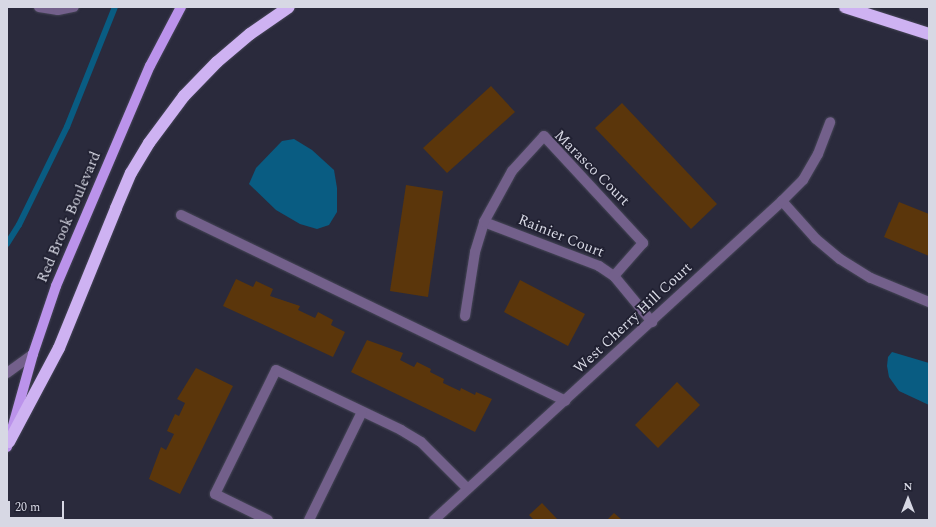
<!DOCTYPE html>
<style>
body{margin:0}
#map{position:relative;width:936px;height:527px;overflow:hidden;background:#2a2a3c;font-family:Spectral,serif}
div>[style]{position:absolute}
.water>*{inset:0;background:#095c82}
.stream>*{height:5.5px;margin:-2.75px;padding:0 2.75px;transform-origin:2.75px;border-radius:2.75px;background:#095c82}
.building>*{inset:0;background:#5b360b}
.roads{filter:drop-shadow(0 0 1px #464657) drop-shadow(0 0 1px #464657)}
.minor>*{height:10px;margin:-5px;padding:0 5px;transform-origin:5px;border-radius:5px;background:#73608b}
.major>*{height:10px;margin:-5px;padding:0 5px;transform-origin:5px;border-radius:5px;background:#bb93eb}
.highway>*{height:12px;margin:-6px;padding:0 6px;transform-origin:6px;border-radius:6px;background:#ceb2f2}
span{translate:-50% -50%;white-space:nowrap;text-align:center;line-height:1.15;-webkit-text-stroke:3.5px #202031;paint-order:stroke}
.street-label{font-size:15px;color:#d7d8e4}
.frame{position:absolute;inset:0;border:8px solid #d7d8e4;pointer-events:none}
.north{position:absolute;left:888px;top:479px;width:40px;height:40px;-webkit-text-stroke:3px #202031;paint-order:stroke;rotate:0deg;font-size:11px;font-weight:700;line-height:16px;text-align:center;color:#d7d8e4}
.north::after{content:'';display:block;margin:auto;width:14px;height:18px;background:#d7d8e4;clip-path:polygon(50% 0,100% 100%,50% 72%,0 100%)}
.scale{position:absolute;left:8px;top:501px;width:56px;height:18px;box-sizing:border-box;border:2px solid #d7d8e4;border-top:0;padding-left:5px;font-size:12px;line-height:14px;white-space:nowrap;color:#d7d8e4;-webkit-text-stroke:3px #202031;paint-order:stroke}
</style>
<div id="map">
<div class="water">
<i style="clip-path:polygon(294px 139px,312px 150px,334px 170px,337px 188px,337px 212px,329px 225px,317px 229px,300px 224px,276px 210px,249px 184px,256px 168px,282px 141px)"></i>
<i style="clip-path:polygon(892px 352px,929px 363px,929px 405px,899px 391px,889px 377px,887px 366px,888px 357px)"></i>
</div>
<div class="stream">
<i style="left:7px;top:244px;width:22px;rotate:-58deg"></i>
<i style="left:19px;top:225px;width:109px;rotate:-63.9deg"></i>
<i style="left:67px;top:127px;width:129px;rotate:-68.2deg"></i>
</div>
<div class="building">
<i style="clip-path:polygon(491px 86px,515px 112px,447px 173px,423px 148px)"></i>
<i style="clip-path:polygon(622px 103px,717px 204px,691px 229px,595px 128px)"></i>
<i style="clip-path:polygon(406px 185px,443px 191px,428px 297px,390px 291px)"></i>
<i style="clip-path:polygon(899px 202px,929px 214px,929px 256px,884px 237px)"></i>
<i style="clip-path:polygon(236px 279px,253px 287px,256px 281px,273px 289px,270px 296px,300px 306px,298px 310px,315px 318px,318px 312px,333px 320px,331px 325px,345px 332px,333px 357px,223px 306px)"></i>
<i style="clip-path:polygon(520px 280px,585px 314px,568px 346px,504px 312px)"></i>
<i style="clip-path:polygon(367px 340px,403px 353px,400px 360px,414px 367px,417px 362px,431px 369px,430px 372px,444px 379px,443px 383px,460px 391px,461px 388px,475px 395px,476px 392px,492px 399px,475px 432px,351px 372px)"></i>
<i style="clip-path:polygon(196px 368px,233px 386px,180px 494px,149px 479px,161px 447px,166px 450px,174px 434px,167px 431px,175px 414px,179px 416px,185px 403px,177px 399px)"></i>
<i style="clip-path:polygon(677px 382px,700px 405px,658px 448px,635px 425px)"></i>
<i style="clip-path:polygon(542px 503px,558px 520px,534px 520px,529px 515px)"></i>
<i style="clip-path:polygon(614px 513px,622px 520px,607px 520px)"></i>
</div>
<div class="roads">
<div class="minor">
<i style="left:39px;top:7px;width:19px;rotate:9deg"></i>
<i style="left:58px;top:10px;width:16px;rotate:-11deg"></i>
<i style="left:782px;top:201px;width:51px;rotate:48.2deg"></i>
<i style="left:816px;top:239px;width:31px;rotate:40deg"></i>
<i style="left:840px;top:259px;width:36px;rotate:32deg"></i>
<i style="left:871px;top:278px;width:63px;rotate:22.5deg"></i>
<i style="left:181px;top:215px;width:427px;rotate:25.8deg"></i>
<i style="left:484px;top:222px;width:123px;rotate:20.9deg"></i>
<i style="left:599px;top:266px;width:18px;rotate:34deg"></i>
<i style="left:614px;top:276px;width:60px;rotate:50.4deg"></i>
<i style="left:465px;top:316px;width:65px;rotate:-81.1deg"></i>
<i style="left:475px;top:252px;width:31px;rotate:-73deg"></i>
<i style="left:484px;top:222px;width:58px;rotate:-61.2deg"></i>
<i style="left:512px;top:171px;width:47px;rotate:-47.6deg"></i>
<i style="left:544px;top:136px;width:146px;rotate:47.2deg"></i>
<i style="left:643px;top:243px;width:44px;rotate:131.3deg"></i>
<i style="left:7px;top:373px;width:32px;rotate:-36deg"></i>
<i style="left:268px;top:520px;width:59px;rotate:-153.9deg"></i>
<i style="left:215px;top:494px;width:138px;rotate:-63.8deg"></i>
<i style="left:276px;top:370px;width:139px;rotate:25.6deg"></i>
<i style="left:401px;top:430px;width:23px;rotate:31deg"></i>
<i style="left:421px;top:442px;width:65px;rotate:45deg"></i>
<i style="left:309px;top:520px;width:120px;rotate:-63.9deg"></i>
<i style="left:434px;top:520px;width:472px;rotate:-42.5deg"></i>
<i style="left:782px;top:201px;width:30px;rotate:-45deg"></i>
<i style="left:803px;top:180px;width:30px;rotate:-60deg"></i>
<i style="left:818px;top:154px;width:34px;rotate:-69deg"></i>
</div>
<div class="major">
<i style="left:7px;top:447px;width:97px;rotate:-74.4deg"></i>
<i style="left:33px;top:354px;width:72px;rotate:-71.3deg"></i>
<i style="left:56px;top:286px;width:239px;rotate:-66.9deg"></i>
<i style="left:150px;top:66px;width:67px;rotate:-62.3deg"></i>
</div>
<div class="highway">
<i style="left:845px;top:7px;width:88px;rotate:17.8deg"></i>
<i style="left:9px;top:442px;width:106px;rotate:-62deg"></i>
<i style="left:59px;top:348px;width:151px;rotate:-67.8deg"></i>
<i style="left:116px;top:208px;width:38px;rotate:-67deg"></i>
<i style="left:131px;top:173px;width:35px;rotate:-59deg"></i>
<i style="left:149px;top:143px;width:59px;rotate:-53.3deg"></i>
<i style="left:184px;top:96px;width:47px;rotate:-45.9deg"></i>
<i style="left:217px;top:62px;width:43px;rotate:-40.3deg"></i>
<i style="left:250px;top:34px;width:47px;rotate:-34.7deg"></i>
</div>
</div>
<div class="street-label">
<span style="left:592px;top:168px;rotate:45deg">Marasco Court</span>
<span style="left:69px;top:217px;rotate:-67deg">Red Brook Boulevard</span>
<span style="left:561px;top:236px;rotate:22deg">Rainier Court</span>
<span style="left:633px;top:318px;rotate:-43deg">West Cherry Hill Court</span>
</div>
<div class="frame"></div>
<div class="north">N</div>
<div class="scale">20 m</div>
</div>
